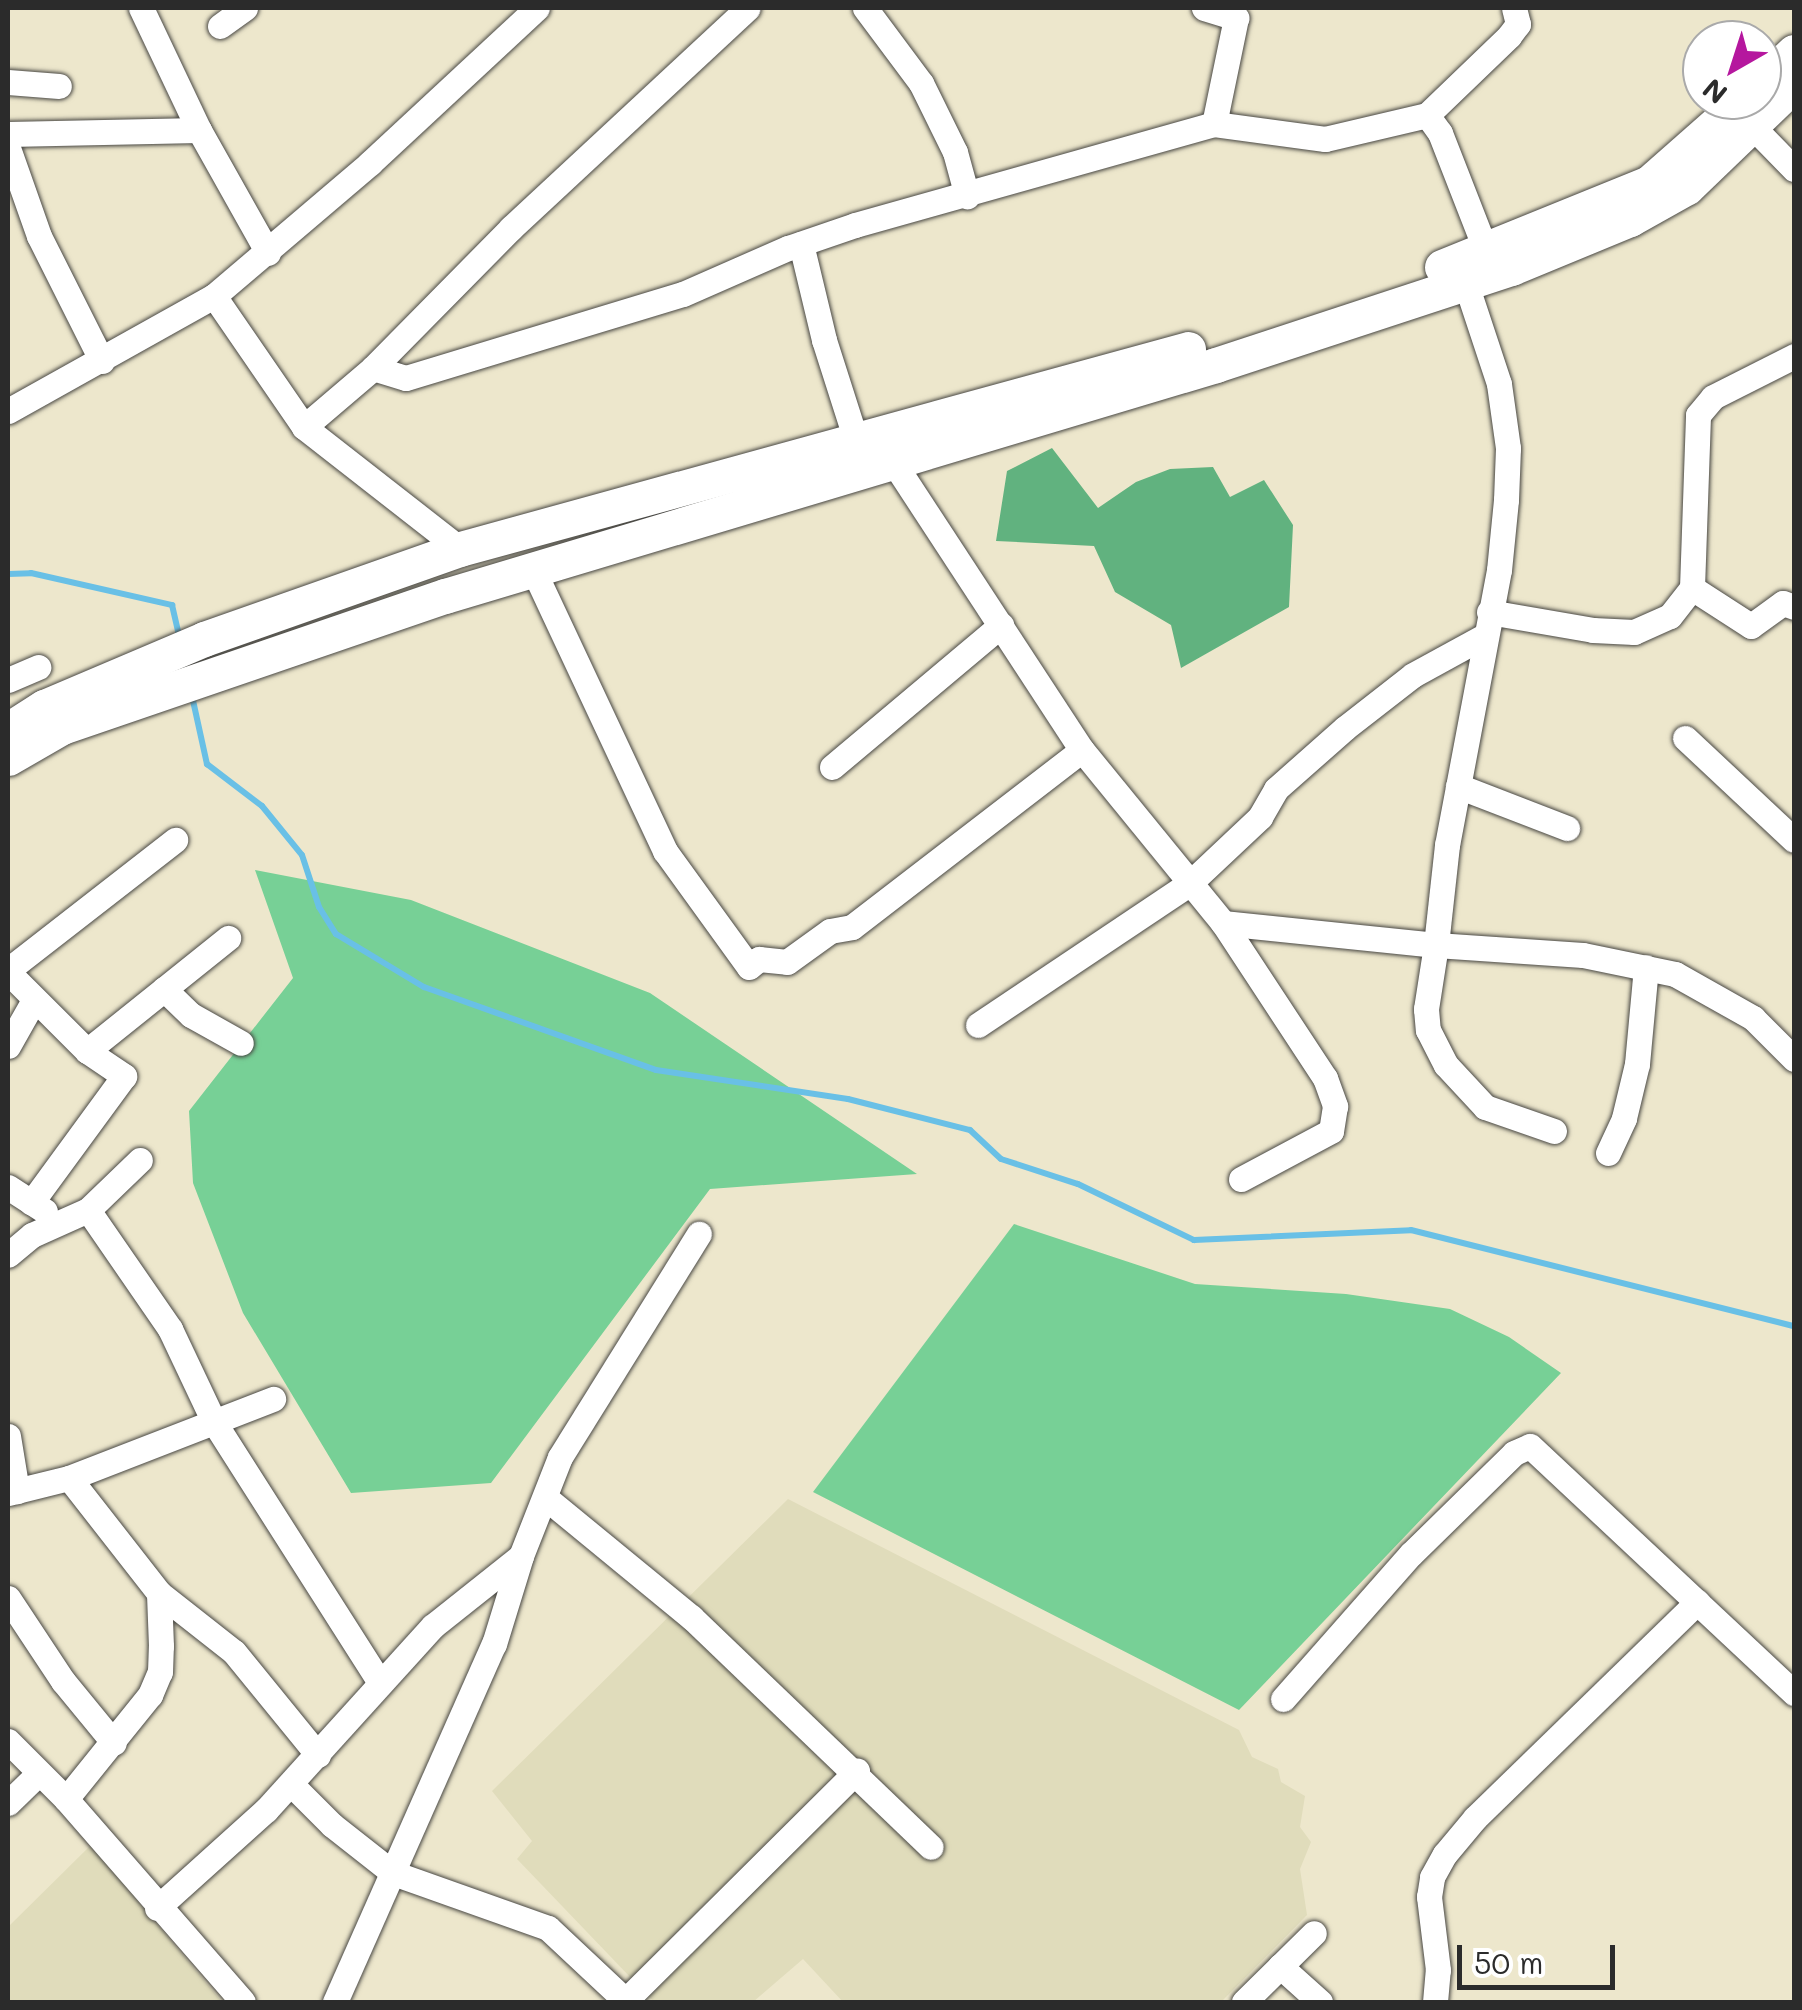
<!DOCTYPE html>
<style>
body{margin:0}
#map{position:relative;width:1802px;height:2010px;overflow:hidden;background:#ede7cc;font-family:Mali,sans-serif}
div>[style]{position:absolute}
.built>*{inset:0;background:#e0dcbb}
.green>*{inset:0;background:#77d096}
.forest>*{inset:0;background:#61b27f}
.stream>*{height:6px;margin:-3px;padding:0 3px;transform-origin:3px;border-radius:3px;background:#69c0e6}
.roads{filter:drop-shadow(0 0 2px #484743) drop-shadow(0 0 2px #484743)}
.minor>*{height:25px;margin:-12.5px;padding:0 12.5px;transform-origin:12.5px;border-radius:12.5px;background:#fff}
.secondary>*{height:35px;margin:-17.5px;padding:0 17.5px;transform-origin:17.5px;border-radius:17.5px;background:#fff}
span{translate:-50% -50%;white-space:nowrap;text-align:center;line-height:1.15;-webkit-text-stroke:8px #fff;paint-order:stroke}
.frame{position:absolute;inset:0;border:10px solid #2b2b2b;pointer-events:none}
.north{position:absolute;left:1682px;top:20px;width:100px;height:100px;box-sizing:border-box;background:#fff;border:2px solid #aaa;border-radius:50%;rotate:219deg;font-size:28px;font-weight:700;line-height:40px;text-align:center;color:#2b2b2b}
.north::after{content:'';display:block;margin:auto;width:35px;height:45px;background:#b5179e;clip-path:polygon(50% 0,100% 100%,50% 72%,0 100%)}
.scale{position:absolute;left:1457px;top:1945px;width:158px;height:45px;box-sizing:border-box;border:5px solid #2b2b2b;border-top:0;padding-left:12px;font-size:30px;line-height:35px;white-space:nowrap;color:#2b2b2b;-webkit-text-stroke:8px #fff;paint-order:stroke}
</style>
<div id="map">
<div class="built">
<i style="clip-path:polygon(788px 1499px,1239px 1730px,1252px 1757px,1278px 1769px,1281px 1782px,1305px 1796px,1300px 1827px,1311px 1842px,1300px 1869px,1307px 1915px,1221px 2002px,843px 2002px,803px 1959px,753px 2002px,654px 2002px,517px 1859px,532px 1841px,492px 1791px)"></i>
<i style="clip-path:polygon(91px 1845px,222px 2002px,8px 2002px,8px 1927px)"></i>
</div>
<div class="green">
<i style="clip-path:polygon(255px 870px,411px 900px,650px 993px,917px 1174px,710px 1189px,491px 1483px,351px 1493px,243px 1313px,193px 1183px,189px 1111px,293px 978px)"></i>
<i style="clip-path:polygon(1014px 1224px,1195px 1284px,1346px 1294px,1450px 1309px,1509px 1337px,1561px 1373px,1239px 1710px,813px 1492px)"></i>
</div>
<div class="forest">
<i style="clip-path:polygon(1052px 448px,1098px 508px,1136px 482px,1170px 469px,1213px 467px,1230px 497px,1264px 480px,1293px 525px,1289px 607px,1181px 668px,1171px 625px,1115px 592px,1094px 546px,996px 541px,1007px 471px)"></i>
</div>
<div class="stream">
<i style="left:8px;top:574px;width:23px;rotate:-2deg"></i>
<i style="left:31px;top:573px;width:145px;rotate:12.8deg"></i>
<i style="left:172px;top:605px;width:36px;rotate:77deg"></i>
<i style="left:192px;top:696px;width:70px;rotate:77.6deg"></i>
<i style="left:207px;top:764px;width:69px;rotate:37.4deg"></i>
<i style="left:262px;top:806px;width:63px;rotate:50.8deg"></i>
<i style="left:302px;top:855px;width:55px;rotate:71.9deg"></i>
<i style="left:319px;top:907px;width:32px;rotate:58deg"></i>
<i style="left:336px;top:934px;width:103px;rotate:31.1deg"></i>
<i style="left:424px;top:987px;width:246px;rotate:19.7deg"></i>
<i style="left:656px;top:1070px;width:194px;rotate:8.6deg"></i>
<i style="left:848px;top:1099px;width:126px;rotate:14.3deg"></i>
<i style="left:970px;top:1130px;width:42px;rotate:43.1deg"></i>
<i style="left:1001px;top:1159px;width:81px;rotate:18deg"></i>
<i style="left:1078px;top:1184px;width:129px;rotate:25.8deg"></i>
<i style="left:1194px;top:1240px;width:217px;rotate:-2.6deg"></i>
<i style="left:1411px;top:1230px;width:395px;rotate:14.1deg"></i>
</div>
<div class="roads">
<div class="minor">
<i style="left:141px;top:8px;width:135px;rotate:64.6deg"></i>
<i style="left:199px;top:130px;width:141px;rotate:60.7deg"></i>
<i style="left:865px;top:8px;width:94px;rotate:53.3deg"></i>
<i style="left:921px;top:83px;width:77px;rotate:63.8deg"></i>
<i style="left:955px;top:152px;width:46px;rotate:74.7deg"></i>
<i style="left:1204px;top:8px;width:34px;rotate:17deg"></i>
<i style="left:1236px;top:18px;width:108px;rotate:101.7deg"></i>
<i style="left:220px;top:26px;width:31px;rotate:-36deg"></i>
<i style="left:8px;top:82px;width:51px;rotate:4.5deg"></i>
<i style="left:1427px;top:115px;width:114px;rotate:-43.9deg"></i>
<i style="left:1509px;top:36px;width:15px;rotate:-53deg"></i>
<i style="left:1518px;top:24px;width:16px;rotate:-104deg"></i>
<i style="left:1752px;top:126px;width:60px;rotate:45.7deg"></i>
<i style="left:8px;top:134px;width:191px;rotate:-1.2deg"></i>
<i style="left:8px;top:148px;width:93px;rotate:70.6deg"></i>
<i style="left:39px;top:236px;width:140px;rotate:63.3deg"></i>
<i style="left:801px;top:244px;width:99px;rotate:76.5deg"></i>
<i style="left:824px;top:340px;width:105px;rotate:72.3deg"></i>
<i style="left:1466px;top:284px;width:105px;rotate:71.7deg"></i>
<i style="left:1499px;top:384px;width:65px;rotate:82deg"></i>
<i style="left:1508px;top:448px;width:52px;rotate:92.2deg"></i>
<i style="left:1506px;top:500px;width:70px;rotate:95.7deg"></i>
<i style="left:1499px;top:570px;width:280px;rotate:100.7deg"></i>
<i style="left:1447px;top:845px;width:101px;rotate:96.3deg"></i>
<i style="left:1436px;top:945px;width:147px;rotate:3.9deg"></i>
<i style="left:1583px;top:955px;width:94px;rotate:11.7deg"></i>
<i style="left:1675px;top:974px;width:90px;rotate:29.4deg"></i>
<i style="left:1753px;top:1018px;width:58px;rotate:45deg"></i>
<i style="left:214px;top:296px;width:159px;rotate:55.5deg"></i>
<i style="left:304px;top:427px;width:91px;rotate:-40.5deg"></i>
<i style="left:373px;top:368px;width:197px;rotate:-45.4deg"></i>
<i style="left:511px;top:228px;width:323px;rotate:-42.9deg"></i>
<i style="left:373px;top:368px;width:34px;rotate:17deg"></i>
<i style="left:406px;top:378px;width:289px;rotate:-16.9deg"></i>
<i style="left:683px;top:294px;width:115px;rotate:-23.7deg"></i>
<i style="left:788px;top:248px;width:71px;rotate:-18.9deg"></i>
<i style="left:855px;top:225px;width:373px;rotate:-15.7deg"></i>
<i style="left:1214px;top:124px;width:112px;rotate:7.7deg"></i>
<i style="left:1325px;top:139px;width:105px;rotate:-13.2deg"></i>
<i style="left:1427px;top:115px;width:22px;rotate:54deg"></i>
<i style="left:1440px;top:133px;width:127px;rotate:68.7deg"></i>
<i style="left:8px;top:411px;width:236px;rotate:-29.2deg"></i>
<i style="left:214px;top:296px;width:205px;rotate:-40.4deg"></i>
<i style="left:370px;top:163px;width:228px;rotate:-42.9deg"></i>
<i style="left:304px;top:427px;width:198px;rotate:38deg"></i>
<i style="left:892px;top:460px;width:347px;rotate:56.8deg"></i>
<i style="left:1082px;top:750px;width:223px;rotate:50.8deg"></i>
<i style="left:1223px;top:923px;width:186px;rotate:56.7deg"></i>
<i style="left:1325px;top:1078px;width:30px;rotate:70deg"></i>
<i style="left:1335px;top:1106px;width:25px;rotate:99deg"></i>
<i style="left:1331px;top:1131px;width:102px;rotate:151.9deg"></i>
<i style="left:532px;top:567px;width:314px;rotate:64.9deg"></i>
<i style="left:665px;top:851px;width:143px;rotate:54.1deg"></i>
<i style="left:749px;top:967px;width:13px;rotate:-39deg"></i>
<i style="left:759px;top:959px;width:28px;rotate:6deg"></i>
<i style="left:787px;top:962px;width:53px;rotate:-35.8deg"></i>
<i style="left:830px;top:931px;width:22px;rotate:-10deg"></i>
<i style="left:852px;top:927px;width:290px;rotate:-37.6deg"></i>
<i style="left:1692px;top:588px;width:70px;rotate:32.8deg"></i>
<i style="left:1751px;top:626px;width:39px;rotate:-36deg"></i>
<i style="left:1783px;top:603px;width:12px;rotate:20deg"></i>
<i style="left:1489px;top:612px;width:106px;rotate:9.8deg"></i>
<i style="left:1593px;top:630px;width:41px;rotate:2.8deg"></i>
<i style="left:1634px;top:632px;width:39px;rotate:-24deg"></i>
<i style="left:1670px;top:616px;width:36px;rotate:-52deg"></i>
<i style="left:1692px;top:588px;width:173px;rotate:-88deg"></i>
<i style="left:1698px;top:415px;width:23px;rotate:-50deg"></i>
<i style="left:1713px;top:397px;width:91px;rotate:-26.8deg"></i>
<i style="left:8px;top:680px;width:33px;rotate:-23deg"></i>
<i style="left:1685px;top:738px;width:149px;rotate:43.1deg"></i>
<i style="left:832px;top:767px;width:221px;rotate:-40deg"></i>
<i style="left:1458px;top:786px;width:117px;rotate:21.1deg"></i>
<i style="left:1223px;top:923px;width:214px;rotate:5.9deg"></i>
<i style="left:1436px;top:945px;width:65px;rotate:98.9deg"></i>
<i style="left:1426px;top:1009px;width:21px;rotate:85deg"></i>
<i style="left:1428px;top:1030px;width:39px;rotate:63deg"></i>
<i style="left:1446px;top:1065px;width:57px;rotate:47.1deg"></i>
<i style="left:1485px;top:1107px;width:73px;rotate:19.2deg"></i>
<i style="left:8px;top:970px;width:212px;rotate:-37.9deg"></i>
<i style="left:8px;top:972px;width:112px;rotate:45deg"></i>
<i style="left:87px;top:1051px;width:45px;rotate:34deg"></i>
<i style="left:124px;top:1076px;width:157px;rotate:126.2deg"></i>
<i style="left:164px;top:989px;width:37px;rotate:44deg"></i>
<i style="left:191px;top:1015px;width:57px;rotate:29.2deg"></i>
<i style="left:978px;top:1025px;width:254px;rotate:-33.8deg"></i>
<i style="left:1189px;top:884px;width:98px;rotate:-43.3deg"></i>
<i style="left:1260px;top:817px;width:32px;rotate:-60deg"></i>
<i style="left:1276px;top:789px;width:92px;rotate:-41.5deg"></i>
<i style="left:1345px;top:728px;width:86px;rotate:-37.9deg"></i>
<i style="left:1413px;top:675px;width:83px;rotate:-28.7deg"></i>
<i style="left:8px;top:1046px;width:53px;rotate:-60.5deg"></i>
<i style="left:87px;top:1051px;width:181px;rotate:-38.7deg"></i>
<i style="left:1608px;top:1153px;width:38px;rotate:-65deg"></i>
<i style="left:1624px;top:1118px;width:56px;rotate:-76.5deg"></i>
<i style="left:1637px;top:1064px;width:97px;rotate:-84.7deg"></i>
<i style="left:8px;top:1187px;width:44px;rotate:33deg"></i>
<i style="left:88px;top:1210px;width:145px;rotate:55.4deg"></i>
<i style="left:170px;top:1329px;width:103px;rotate:64.7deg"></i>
<i style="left:214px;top:1422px;width:309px;rotate:57.5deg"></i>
<i style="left:8px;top:1255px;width:31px;rotate:-40deg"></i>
<i style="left:32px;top:1235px;width:61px;rotate:-24.1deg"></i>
<i style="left:88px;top:1210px;width:72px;rotate:-43.9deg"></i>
<i style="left:8px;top:1436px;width:56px;rotate:80.7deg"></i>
<i style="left:8px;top:1493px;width:63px;rotate:-13.8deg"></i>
<i style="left:69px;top:1478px;width:219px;rotate:-21.2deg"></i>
<i style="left:546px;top:1498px;width:188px;rotate:39.4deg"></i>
<i style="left:691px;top:1617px;width:332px;rotate:43.8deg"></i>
<i style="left:159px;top:1593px;width:95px;rotate:38.2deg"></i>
<i style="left:234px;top:1652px;width:133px;rotate:50.8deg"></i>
<i style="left:8px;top:1598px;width:100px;rotate:56.5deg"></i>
<i style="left:63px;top:1681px;width:80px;rotate:50.6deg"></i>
<i style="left:1283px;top:1699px;width:193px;rotate:-48.6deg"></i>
<i style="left:1411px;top:1554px;width:144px;rotate:-44.4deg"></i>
<i style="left:1514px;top:1453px;width:17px;rotate:-24deg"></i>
<i style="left:1530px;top:1446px;width:362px;rotate:43.1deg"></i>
<i style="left:8px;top:1741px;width:82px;rotate:45deg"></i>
<i style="left:66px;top:1799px;width:269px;rotate:48.9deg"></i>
<i style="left:291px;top:1784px;width:58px;rotate:45deg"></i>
<i style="left:332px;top:1825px;width:78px;rotate:38.2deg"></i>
<i style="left:393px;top:1873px;width:164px;rotate:19.5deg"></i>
<i style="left:548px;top:1928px;width:108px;rotate:43.1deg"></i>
<i style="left:66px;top:1799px;width:134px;rotate:-51.1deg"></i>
<i style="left:150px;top:1695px;width:25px;rotate:-67deg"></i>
<i style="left:160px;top:1672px;width:26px;rotate:-88deg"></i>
<i style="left:161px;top:1646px;width:53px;rotate:-92.2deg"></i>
<i style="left:159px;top:1593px;width:146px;rotate:-128deg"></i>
<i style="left:8px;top:1803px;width:43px;rotate:-44.1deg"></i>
<i style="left:157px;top:1908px;width:147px;rotate:-42deg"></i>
<i style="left:266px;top:1810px;width:248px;rotate:-47.8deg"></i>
<i style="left:433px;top:1626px;width:112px;rotate:-38.5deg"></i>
<i style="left:1280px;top:1966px;width:54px;rotate:42deg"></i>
<i style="left:625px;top:2001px;width:327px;rotate:-44.8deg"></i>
<i style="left:335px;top:2002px;width:392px;rotate:-66.1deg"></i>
<i style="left:494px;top:1644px;width:92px;rotate:-72.9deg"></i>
<i style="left:521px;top:1556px;width:106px;rotate:-68.5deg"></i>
<i style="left:560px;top:1457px;width:263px;rotate:-58.1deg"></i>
<i style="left:1244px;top:2002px;width:98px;rotate:-44.6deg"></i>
<i style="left:1435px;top:2002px;width:32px;rotate:-85deg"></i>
<i style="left:1438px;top:1970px;width:74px;rotate:-97deg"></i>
<i style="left:1429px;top:1897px;width:20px;rotate:-81deg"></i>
<i style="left:1432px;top:1877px;width:26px;rotate:-61deg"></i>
<i style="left:1445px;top:1854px;width:47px;rotate:-50.2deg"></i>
<i style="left:1475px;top:1818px;width:310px;rotate:-44.2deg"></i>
</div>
<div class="secondary">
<i style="left:1762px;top:82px;width:44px;rotate:-43.2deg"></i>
<i style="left:1442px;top:267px;width:223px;rotate:-22.1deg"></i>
<i style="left:1649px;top:183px;width:125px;rotate:-41.4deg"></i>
<i style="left:8px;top:730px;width:43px;rotate:-32.6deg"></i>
<i style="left:44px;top:707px;width:174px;rotate:-23deg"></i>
<i style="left:204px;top:639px;width:271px;rotate:-19.4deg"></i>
<i style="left:460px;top:549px;width:755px;rotate:-15.36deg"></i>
<i style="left:8px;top:758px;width:62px;rotate:-29.9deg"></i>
<i style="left:62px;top:727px;width:405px;rotate:-18.9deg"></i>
<i style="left:445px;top:596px;width:805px;rotate:-16.68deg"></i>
<i style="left:1216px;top:365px;width:311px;rotate:-18.2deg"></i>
<i style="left:1511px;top:268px;width:129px;rotate:-22.4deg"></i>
<i style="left:1630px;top:219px;width:65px;rotate:-29.3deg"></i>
<i style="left:1687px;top:187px;width:149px;rotate:-43.9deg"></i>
</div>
</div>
<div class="frame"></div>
<div class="north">N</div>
<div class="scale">50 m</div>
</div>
